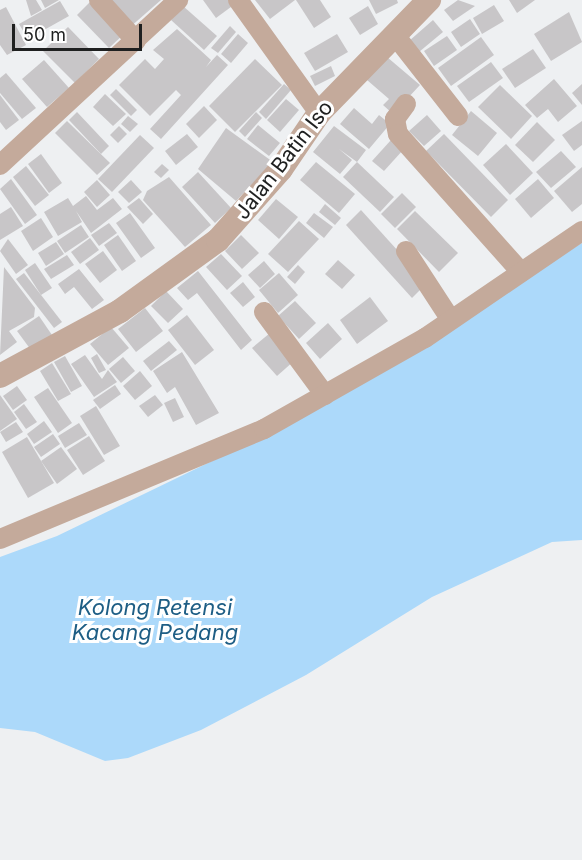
<!DOCTYPE html>
<style>
body{margin:0}
#map{position:relative;width:582px;height:860px;overflow:hidden;background:#eef0f2;font-family:Inter,sans-serif}
div>[style]{position:absolute}
.water>*{inset:0;background:#acd9fa}
.building>*{inset:0;background:#c8c6c8}
.minor>*{height:20px;margin:-10px;padding:0 10px;transform-origin:10px;border-radius:10px;background:#c4aa9b}
.tertiary>*{height:24px;margin:-12px;padding:0 12px;transform-origin:12px;border-radius:12px;background:#c4aa9b}
span{translate:-50% -50%;white-space:nowrap;text-align:center;line-height:1.15;-webkit-text-stroke:6px #fff;paint-order:stroke}
.street-label{font-size:21px;color:#1f2020}
.water-label{font-size:22px;color:#1e5e85;font-style:italic}
.scale{position:absolute;left:12px;top:24px;width:130px;height:27px;box-sizing:border-box;border:3px solid #1f2020;border-top:0;padding-left:8px;font-size:18px;line-height:21px;white-space:nowrap;color:#1f2020;-webkit-text-stroke:4px #fff;paint-order:stroke}
</style>
<div id="map">
<div class="water">
<i style="clip-path:polygon(582px 243px,582px 540px,552px 542px,432px 597px,306px 675px,201px 730px,128px 758px,105px 761px,35px 732px,0 728px,0 557px,57px 536px,266px 435px)"></i>
</div>
<div class="building">
<i style="clip-path:polygon(26px 0,36px 0,42px 10px,31px 16px)"></i>
<i style="clip-path:polygon(41px 0,59px 0,45px 8px)"></i>
<i style="clip-path:polygon(92px 0,125px 33px,109px 48px,77px 15px)"></i>
<i style="clip-path:polygon(105px 0,161px 0,129px 28px)"></i>
<i style="clip-path:polygon(203px 0,232px 0,235px 4px,216px 18px)"></i>
<i style="clip-path:polygon(255px 0,295px 0,270px 19px)"></i>
<i style="clip-path:polygon(296px 0,320px 0,331px 17px,314px 28px)"></i>
<i style="clip-path:polygon(369px 0,397px 0,398px 3px,376px 14px)"></i>
<i style="clip-path:polygon(458px 0,475px 6px,453px 21px,444px 10px)"></i>
<i style="clip-path:polygon(509px 0,535px 0,517px 13px)"></i>
<i style="clip-path:polygon(60px 1px,69px 16px,28px 39px,19px 24px)"></i>
<i style="clip-path:polygon(494px 5px,504px 21px,482px 34px,473px 18px)"></i>
<i style="clip-path:polygon(183px 6px,217px 36px,204px 50px,171px 20px)"></i>
<i style="clip-path:polygon(368px 6px,378px 24px,360px 35px,349px 18px)"></i>
<i style="clip-path:polygon(6px 7px,26px 45px,7px 55px,0 45px,0 10px)"></i>
<i style="clip-path:polygon(569px 12px,582px 42px,551px 61px,534px 34px)"></i>
<i style="clip-path:polygon(470px 19px,480px 34px,461px 47px,451px 32px)"></i>
<i style="clip-path:polygon(433px 20px,443px 32px,419px 52px,409px 41px)"></i>
<i style="clip-path:polygon(230px 26px,236px 32px,218px 53px,211px 48px)"></i>
<i style="clip-path:polygon(68px 27px,99px 59px,75px 83px,43px 51px)"></i>
<i style="clip-path:polygon(177px 29px,211px 60px,206px 67px,217px 55px,228px 65px,161px 139px,150px 129px,181px 95px,176px 90px,150px 116px,119px 85px,145px 59px,155px 69px,164px 59px,153px 50px)"></i>
<i style="clip-path:polygon(238px 34px,248px 43px,231px 63px,221px 54px)"></i>
<i style="clip-path:polygon(337px 34px,348px 52px,315px 71px,304px 53px)"></i>
<i style="clip-path:polygon(447px 36px,457px 50px,434px 66px,424px 51px)"></i>
<i style="clip-path:polygon(481px 37px,494px 55px,451px 86px,438px 68px)"></i>
<i style="clip-path:polygon(533px 49px,546px 68px,515px 88px,502px 69px)"></i>
<i style="clip-path:polygon(387px 57px,420px 85px,393px 114px,383px 105px,389px 99px,367px 80px)"></i>
<i style="clip-path:polygon(255px 59px,282px 85px,235px 132px,209px 106px)"></i>
<i style="clip-path:polygon(44px 60px,69px 88px,47px 107px,22px 79px)"></i>
<i style="clip-path:polygon(491px 62px,503px 78px,469px 102px,457px 86px)"></i>
<i style="clip-path:polygon(331px 66px,335px 76px,315px 86px,310px 76px)"></i>
<i style="clip-path:polygon(6px 73px,36px 108px,22px 119px,0 93px,0 78px)"></i>
<i style="clip-path:polygon(554px 79px,577px 106px,558px 122px,548px 109px,537px 118px,525px 105px)"></i>
<i style="clip-path:polygon(284px 84px,291px 90px,266px 119px,259px 112px)"></i>
<i style="clip-path:polygon(582px 84px,582px 105px,572px 93px)"></i>
<i style="clip-path:polygon(500px 85px,532px 116px,511px 139px,478px 107px)"></i>
<i style="clip-path:polygon(116px 89px,137px 110px,131px 116px,110px 95px)"></i>
<i style="clip-path:polygon(105px 94px,126px 114px,113px 126px,93px 107px)"></i>
<i style="clip-path:polygon(0 95px,19px 120px,6px 130px,0 122px)"></i>
<i style="clip-path:polygon(286px 99px,299px 110px,280px 132px,267px 120px)"></i>
<i style="clip-path:polygon(204px 106px,217px 120px,199px 138px,186px 124px)"></i>
<i style="clip-path:polygon(354px 108px,372px 124px,379px 115px,390px 124px,369px 149px,340px 124px)"></i>
<i style="clip-path:polygon(471px 111px,497px 133px,478px 156px,452px 135px)"></i>
<i style="clip-path:polygon(77px 112px,109px 146px,101px 154px,69px 120px)"></i>
<i style="clip-path:polygon(256px 112px,262px 118px,245px 137px,239px 131px)"></i>
<i style="clip-path:polygon(427px 115px,441px 131px,424px 146px,409px 131px)"></i>
<i style="clip-path:polygon(128px 116px,138px 124px,130px 132px,121px 124px)"></i>
<i style="clip-path:polygon(67px 121px,110px 163px,97px 175px,55px 133px)"></i>
<i style="clip-path:polygon(582px 121px,582px 145px,574px 151px,562px 135px)"></i>
<i style="clip-path:polygon(537px 122px,555px 140px,533px 162px,515px 145px)"></i>
<i style="clip-path:polygon(258px 125px,280px 143px,269px 156px,247px 139px)"></i>
<i style="clip-path:polygon(119px 126px,127px 134px,118px 143px,110px 135px)"></i>
<i style="clip-path:polygon(334px 126px,366px 150px,357px 162px,339px 149px,352px 160px,340px 174px,313px 152px)"></i>
<i style="clip-path:polygon(226px 128px,273px 162px,236px 201px,198px 169px)"></i>
<i style="clip-path:polygon(187px 134px,198px 147px,176px 165px,165px 151px)"></i>
<i style="clip-path:polygon(444px 134px,508px 200px,491px 217px,426px 151px)"></i>
<i style="clip-path:polygon(140px 135px,154px 148px,112px 192px,98px 179px)"></i>
<i style="clip-path:polygon(391px 140px,403px 150px,384px 171px,372px 161px)"></i>
<i style="clip-path:polygon(506px 144px,533px 173px,510px 195px,483px 165px)"></i>
<i style="clip-path:polygon(561px 151px,576px 167px,551px 188px,536px 172px)"></i>
<i style="clip-path:polygon(41px 154px,62px 183px,49px 193px,28px 164px)"></i>
<i style="clip-path:polygon(316px 162px,355px 194px,339px 213px,300px 180px)"></i>
<i style="clip-path:polygon(357px 162px,394px 197px,380px 212px,343px 177px)"></i>
<i style="clip-path:polygon(162px 164px,169px 170px,161px 178px,154px 172px)"></i>
<i style="clip-path:polygon(26px 166px,49px 195px,35px 206px,13px 177px)"></i>
<i style="clip-path:polygon(582px 167px,582px 204px,572px 212px,554px 191px)"></i>
<i style="clip-path:polygon(198px 172px,231px 208px,215px 223px,182px 187px)"></i>
<i style="clip-path:polygon(169px 177px,211px 225px,185px 247px,143px 200px,147px 191px)"></i>
<i style="clip-path:polygon(11px 179px,37px 215px,25px 224px,0 189px)"></i>
<i style="clip-path:polygon(538px 179px,554px 198px,531px 218px,515px 199px)"></i>
<i style="clip-path:polygon(97px 180px,110px 195px,97px 207px,84px 192px)"></i>
<i style="clip-path:polygon(131px 180px,142px 192px,129px 203px,118px 192px)"></i>
<i style="clip-path:polygon(402px 193px,416px 207px,395px 228px,381px 214px)"></i>
<i style="clip-path:polygon(86px 196px,97px 210px,113px 198px,122px 209px,91px 233px,76px 211px,82px 222px,58px 236px,44px 212px,68px 198px,73px 206px)"></i>
<i style="clip-path:polygon(139px 198px,153px 214px,143px 224px,127px 207px)"></i>
<i style="clip-path:polygon(276px 199px,298px 217px,279px 239px,258px 220px)"></i>
<i style="clip-path:polygon(325px 204px,341px 218px,335px 225px,319px 212px)"></i>
<i style="clip-path:polygon(11px 207px,23px 226px,0 240px,0 214px)"></i>
<i style="clip-path:polygon(361px 210px,427px 283px,412px 298px,346px 225px)"></i>
<i style="clip-path:polygon(415px 211px,458px 253px,439px 272px,397px 229px)"></i>
<i style="clip-path:polygon(130px 213px,155px 248px,141px 258px,116px 223px)"></i>
<i style="clip-path:polygon(314px 213px,333px 227px,324px 238px,306px 223px)"></i>
<i style="clip-path:polygon(41px 218px,53px 237px,33px 251px,21px 231px)"></i>
<i style="clip-path:polygon(299px 221px,319px 239px,288px 272px,268px 254px)"></i>
<i style="clip-path:polygon(109px 223px,117px 233px,99px 246px,91px 235px)"></i>
<i style="clip-path:polygon(81px 225px,89px 237px,65px 253px,57px 241px)"></i>
<i style="clip-path:polygon(118px 235px,136px 261px,122px 271px,104px 245px)"></i>
<i style="clip-path:polygon(241px 235px,259px 253px,242px 269px,225px 251px)"></i>
<i style="clip-path:polygon(90px 238px,99px 250px,80px 264px,71px 252px)"></i>
<i style="clip-path:polygon(8px 239px,28px 265px,16px 274px,0 251px)"></i>
<i style="clip-path:polygon(56px 242px,64px 254px,46px 266px,38px 253px)"></i>
<i style="clip-path:polygon(103px 251px,117px 270px,100px 283px,85px 264px)"></i>
<i style="clip-path:polygon(221px 254px,242px 276px,227px 290px,206px 267px)"></i>
<i style="clip-path:polygon(67px 255px,74px 265px,51px 279px,44px 269px)"></i>
<i style="clip-path:polygon(338px 260px,355px 275px,342px 289px,325px 274px)"></i>
<i style="clip-path:polygon(264px 261px,275px 274px,260px 288px,248px 275px)"></i>
<i style="clip-path:polygon(35px 263px,52px 288px,41px 295px,25px 270px)"></i>
<i style="clip-path:polygon(298px 265px,305px 272px,295px 284px,287px 277px)"></i>
<i style="clip-path:polygon(4px 267px,35px 308px,34px 317px,9px 331px,17px 342px,0 355px)"></i>
<i style="clip-path:polygon(79px 269px,104px 300px,92px 309px,74px 287px,65px 294px,58px 284px)"></i>
<i style="clip-path:polygon(198px 271px,252px 340px,241px 350px,197px 293px,188px 300px,177px 288px)"></i>
<i style="clip-path:polygon(24px 273px,62px 322px,54px 328px,16px 279px)"></i>
<i style="clip-path:polygon(279px 273px,298px 295px,278px 313px,259px 290px)"></i>
<i style="clip-path:polygon(243px 282px,255px 297px,243px 307px,230px 293px)"></i>
<i style="clip-path:polygon(166px 291px,183px 309px,168px 323px,151px 306px)"></i>
<i style="clip-path:polygon(370px 297px,388px 321px,357px 344px,340px 320px)"></i>
<i style="clip-path:polygon(295px 301px,316px 323px,299px 339px,278px 316px)"></i>
<i style="clip-path:polygon(145px 308px,163px 331px,136px 352px,118px 329px)"></i>
<i style="clip-path:polygon(187px 315px,214px 350px,195px 365px,168px 330px)"></i>
<i style="clip-path:polygon(39px 316px,52px 335px,31px 350px,17px 331px)"></i>
<i style="clip-path:polygon(328px 323px,342px 339px,320px 359px,306px 343px)"></i>
<i style="clip-path:polygon(111px 327px,129px 348px,108px 365px,90px 344px)"></i>
<i style="clip-path:polygon(270px 333px,294px 361px,277px 376px,252px 348px)"></i>
<i style="clip-path:polygon(169px 341px,177px 350px,151px 371px,143px 361px)"></i>
<i style="clip-path:polygon(182px 352px,219px 413px,196px 425px,175px 387px,167px 393px,153px 371px)"></i>
<i style="clip-path:polygon(97px 354px,106px 370px,99px 373px,91px 358px)"></i>
<i style="clip-path:polygon(85px 355px,102px 379px,108px 370px,117px 382px,94px 397px,71px 364px)"></i>
<i style="clip-path:polygon(65px 356px,82px 386px,71px 392px,54px 362px)"></i>
<i style="clip-path:polygon(123px 357px,135px 371px,121px 383px,109px 369px)"></i>
<i style="clip-path:polygon(52px 363px,71px 394px,58px 401px,40px 371px)"></i>
<i style="clip-path:polygon(140px 371px,152px 386px,135px 400px,123px 386px)"></i>
<i style="clip-path:polygon(115px 385px,121px 394px,100px 409px,93px 400px)"></i>
<i style="clip-path:polygon(17px 386px,27px 400px,13px 410px,3px 396px)"></i>
<i style="clip-path:polygon(48px 388px,72px 423px,58px 433px,34px 397px)"></i>
<i style="clip-path:polygon(0 395px,17px 419px,0 431px)"></i>
<i style="clip-path:polygon(155px 395px,163px 405px,148px 417px,139px 406px)"></i>
<i style="clip-path:polygon(175px 398px,184px 417px,173px 422px,164px 403px)"></i>
<i style="clip-path:polygon(24px 404px,37px 422px,26px 429px,14px 412px)"></i>
<i style="clip-path:polygon(96px 406px,120px 446px,104px 455px,80px 416px)"></i>
<i style="clip-path:polygon(44px 421px,52px 432px,34px 444px,27px 434px)"></i>
<i style="clip-path:polygon(16px 422px,23px 432px,6px 442px,0 432px)"></i>
<i style="clip-path:polygon(79px 423px,87px 435px,65px 448px,58px 436px)"></i>
<i style="clip-path:polygon(53px 434px,60px 444px,41px 457px,34px 447px)"></i>
<i style="clip-path:polygon(89px 436px,105px 461px,83px 475px,67px 450px)"></i>
<i style="clip-path:polygon(27px 437px,54px 483px,28px 498px,2px 452px)"></i>
<i style="clip-path:polygon(61px 447px,77px 469px,57px 484px,41px 461px)"></i>
</div>
<div class="minor">
<i style="left:99px;top:0;width:55px;rotate:47.9deg"></i>
<i style="left:238px;top:0;width:139px;rotate:54.4deg"></i>
<i style="left:394px;top:34px;width:104px;rotate:52deg"></i>
<i style="left:406px;top:104px;width:19px;rotate:126deg"></i>
<i style="left:395px;top:119px;width:15px;rotate:79deg"></i>
<i style="left:398px;top:134px;width:185px;rotate:48.3deg"></i>
<i style="left:0;top:165px;width:243px;rotate:-42.8deg"></i>
<i style="left:406px;top:251px;width:82px;rotate:56.9deg"></i>
<i style="left:264px;top:312px;width:103px;rotate:53.7deg"></i>
<i style="left:0;top:539px;width:286px;rotate:-22.6deg"></i>
<i style="left:264px;top:429px;width:185px;rotate:-29.5deg"></i>
<i style="left:425px;top:338px;width:190px;rotate:-34.3deg"></i>
</div>
<div class="tertiary">
<i style="left:0;top:376px;width:136px;rotate:-28.4deg"></i>
<i style="left:120px;top:311px;width:121px;rotate:-35.9deg"></i>
<i style="left:218px;top:240px;width:95px;rotate:-48.4deg"></i>
<i style="left:281px;top:169px;width:68px;rotate:-55.8deg"></i>
<i style="left:319px;top:113px;width:158px;rotate:-45.8deg"></i>
</div>
<div class="street-label">
<span style="left:284px;top:160px;rotate:-52deg">Jalan Batin Iso</span>
</div>
<div class="water-label">
<span style="left:155px;top:620px">Kolong Retensi<br>Kacang Pedang</span>
</div>
<div class="scale">50 m</div>
</div>
